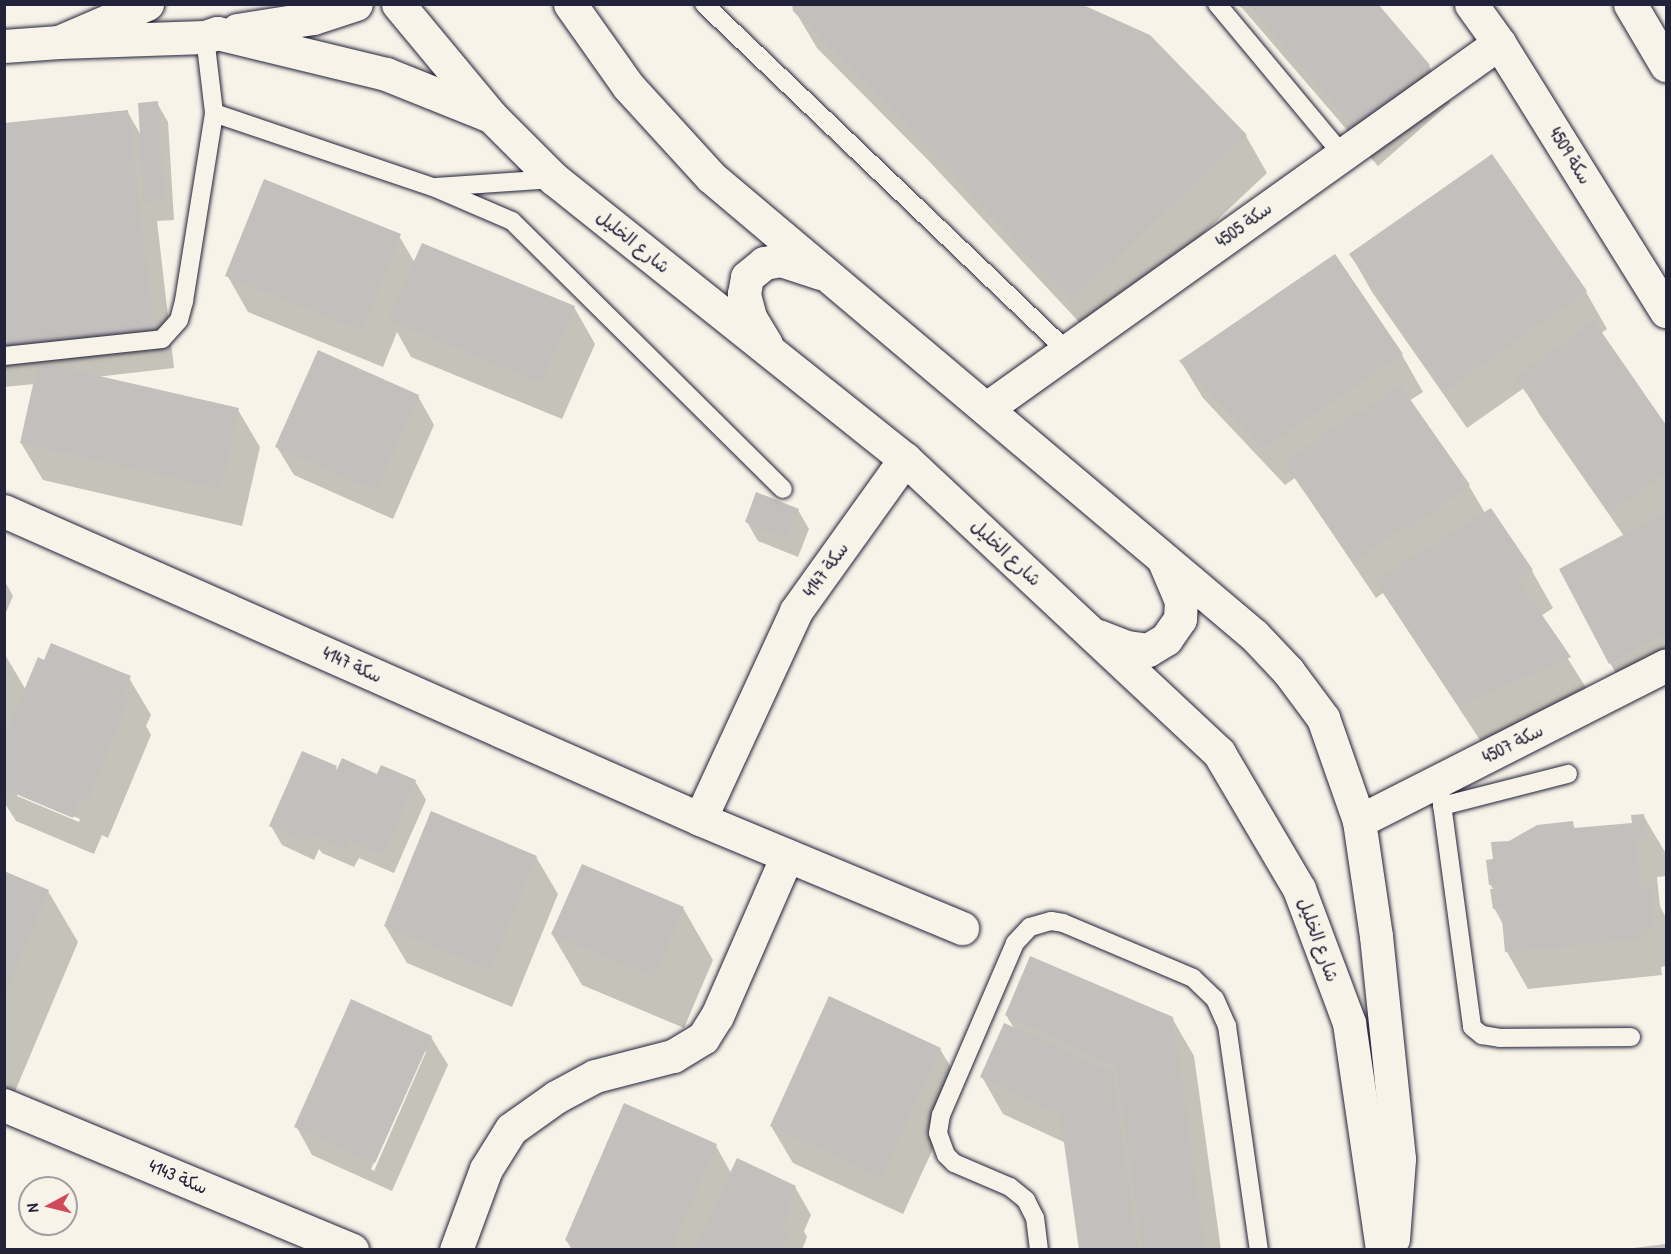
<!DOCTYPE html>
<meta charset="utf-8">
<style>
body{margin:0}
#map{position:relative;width:1671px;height:1254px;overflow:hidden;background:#f7f3e8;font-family:"Patrick Hand","Playpen Sans Arabic",sans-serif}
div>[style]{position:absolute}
.shadow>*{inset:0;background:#0003}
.building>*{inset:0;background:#c2bfbd}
.roads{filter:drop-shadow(0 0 2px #22223b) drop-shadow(0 0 2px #22223b)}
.lane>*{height:18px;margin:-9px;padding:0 9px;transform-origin:9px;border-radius:9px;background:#f7f3e8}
.street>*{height:33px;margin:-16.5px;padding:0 16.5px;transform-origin:16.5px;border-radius:16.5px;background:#f7f3e8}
.secondary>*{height:33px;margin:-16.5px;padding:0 16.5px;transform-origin:16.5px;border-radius:16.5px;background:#f7f3e8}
.primary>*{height:33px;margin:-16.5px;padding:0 16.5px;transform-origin:16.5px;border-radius:16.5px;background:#f7f3e8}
span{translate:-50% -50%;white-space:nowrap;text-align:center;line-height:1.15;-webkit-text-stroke:4.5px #f7f3e8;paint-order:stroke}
.street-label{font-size:18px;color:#22223b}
.frame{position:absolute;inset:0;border:6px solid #22223b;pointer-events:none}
.north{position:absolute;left:18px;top:1176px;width:60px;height:60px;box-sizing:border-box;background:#f7f3e8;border:2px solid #a29fa3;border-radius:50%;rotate:263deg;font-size:16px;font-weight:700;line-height:24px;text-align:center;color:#22223b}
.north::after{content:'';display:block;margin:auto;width:21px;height:27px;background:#d1495b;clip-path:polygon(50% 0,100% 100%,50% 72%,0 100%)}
</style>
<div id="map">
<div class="shadow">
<i style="clip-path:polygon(1235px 4px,1376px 4px,1429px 66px,1450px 103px,1378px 166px,1242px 8px)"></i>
<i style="clip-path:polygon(795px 11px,1246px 136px,1267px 173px,1093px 337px,928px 160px,817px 48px)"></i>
<i style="clip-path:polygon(157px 103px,168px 122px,174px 220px,157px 221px,174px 368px,96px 377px,238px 410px,260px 447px,242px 526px,43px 480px,21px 443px,35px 384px,4px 387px,4px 125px,127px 111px,142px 137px)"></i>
<i style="clip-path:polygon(1491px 156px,1586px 292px,1607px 329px,1600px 334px,1666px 428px,1666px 681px,1632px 700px,1610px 663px,1624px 536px,1539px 414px,1524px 388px,1467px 428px,1372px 292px,1351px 255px)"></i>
<i style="clip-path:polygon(399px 236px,415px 263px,574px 307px,595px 344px,562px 419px,411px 357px,397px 332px,383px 367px,248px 312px,227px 275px)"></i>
<i style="clip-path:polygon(1402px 355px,1423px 392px,1409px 401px,1469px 486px,1485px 513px,1532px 571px,1553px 608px,1541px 616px,1590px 694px,1482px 743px,1383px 593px,1376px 598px,1295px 478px,1285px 485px,1203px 398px,1181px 362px)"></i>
<i style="clip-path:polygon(418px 396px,434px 425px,393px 519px,294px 475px,277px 447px)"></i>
<i style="clip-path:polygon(798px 510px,809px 529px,798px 557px,758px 541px,747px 522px)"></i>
<i style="clip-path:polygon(4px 580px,13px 596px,4px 617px)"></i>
<i style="clip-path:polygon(evenodd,4px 653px,26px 690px,129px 678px,151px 715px,146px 726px,151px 735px,108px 838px,102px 835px,94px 854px,16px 821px,4px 802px,4px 653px,17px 793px,80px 819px,79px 822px,17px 796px,17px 793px)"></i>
<i style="clip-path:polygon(336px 768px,338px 772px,415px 781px,426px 800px,394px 873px,359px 858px,354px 867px,322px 853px,319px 849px,314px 860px,282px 845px,271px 826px)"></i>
<i style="clip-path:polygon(1643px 815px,1665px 852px,1666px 876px,1657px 877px,1660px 906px,1666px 918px,1666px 966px,1661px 967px,1662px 975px,1528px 989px,1507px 952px,1504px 926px,1494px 908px,1494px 891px,1490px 884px,1494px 860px,1509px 842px,1572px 823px,1576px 830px,1633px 824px)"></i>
<i style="clip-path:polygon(536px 857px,558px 894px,512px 1007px,407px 963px,385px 926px)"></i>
<i style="clip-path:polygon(4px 872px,48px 891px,78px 942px,8px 1108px,4px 1106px)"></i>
<i style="clip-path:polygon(683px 908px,713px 960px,684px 1028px,582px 985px,552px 934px)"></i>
<i style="clip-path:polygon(1006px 1015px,1172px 1018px,1194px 1056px,1221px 1250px,1081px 1250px,1066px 1143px,1003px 1114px,982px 1077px,1015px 1030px)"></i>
<i style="clip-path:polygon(evenodd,431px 1037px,448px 1065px,392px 1191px,312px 1155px,296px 1126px,431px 1037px,423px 1052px,426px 1052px,374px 1171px,371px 1169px,423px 1052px)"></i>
<i style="clip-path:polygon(940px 1049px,962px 1086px,903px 1214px,793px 1163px,771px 1126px)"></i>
<i style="clip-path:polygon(716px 1146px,731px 1173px,795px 1187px,811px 1215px,804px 1231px,807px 1237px,802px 1250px,572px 1250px,566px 1240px)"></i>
</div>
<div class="building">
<i style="clip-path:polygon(792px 4px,1081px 4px,1150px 35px,1247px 135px,1071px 301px,905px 123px,793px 11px)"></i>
<i style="clip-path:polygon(1249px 4px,1378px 4px,1430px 65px,1356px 130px)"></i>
<i style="clip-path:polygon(158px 101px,164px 201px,144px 202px,138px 103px)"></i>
<i style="clip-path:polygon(128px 110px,154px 331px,4px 348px,4px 123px)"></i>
<i style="clip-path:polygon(1492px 154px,1587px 291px,1445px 391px,1349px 254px)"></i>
<i style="clip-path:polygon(264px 179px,401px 234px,362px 331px,225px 276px)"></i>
<i style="clip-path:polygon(422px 243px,575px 306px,541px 383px,388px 320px)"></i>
<i style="clip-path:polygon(1335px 254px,1403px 354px,1263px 449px,1179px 361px)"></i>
<i style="clip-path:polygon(1594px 321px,1666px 425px,1666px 473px,1610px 512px,1515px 377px)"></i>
<i style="clip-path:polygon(318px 350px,419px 395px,376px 491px,275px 447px)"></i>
<i style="clip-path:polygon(38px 362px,239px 408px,221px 489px,20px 443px)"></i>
<i style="clip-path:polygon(1400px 385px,1470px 485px,1411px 528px,1408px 524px,1354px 562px,1284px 463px,1356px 411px,1359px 415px)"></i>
<i style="clip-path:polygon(756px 492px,799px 509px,787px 539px,745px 522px)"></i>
<i style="clip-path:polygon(1491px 508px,1533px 570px,1518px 580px,1571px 657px,1459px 706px,1375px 580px)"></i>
<i style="clip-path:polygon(1666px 512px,1666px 633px,1609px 664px,1559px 569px)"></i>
<i style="clip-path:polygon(51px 643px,131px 676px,124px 693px,130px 697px,87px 802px,80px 799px,73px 818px,4px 789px,4px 738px,38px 657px,44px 660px)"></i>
<i style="clip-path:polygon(302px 751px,337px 766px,304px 842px,269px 826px)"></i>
<i style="clip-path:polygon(342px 758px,377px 774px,381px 765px,416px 780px,383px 855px,348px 840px,344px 849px,309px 834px)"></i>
<i style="clip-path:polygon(431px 811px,537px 856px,490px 970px,384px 926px)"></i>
<i style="clip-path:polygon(1644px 814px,1647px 839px,1636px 840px,1641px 887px,1650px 886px,1654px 929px,1641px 930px,1642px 939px,1505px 952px,1501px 908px,1493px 909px,1490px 889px,1497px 889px,1497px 884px,1489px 885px,1486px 860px,1493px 859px,1491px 842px,1509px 841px,1537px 825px,1573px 821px,1574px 828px,1632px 823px,1631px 815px)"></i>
<i style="clip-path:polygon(582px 864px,684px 907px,654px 977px,551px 934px)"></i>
<i style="clip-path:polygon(4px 871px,49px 890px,5px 994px,4px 994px)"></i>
<i style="clip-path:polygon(1030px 956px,1173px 1017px,1205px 1250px,1143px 1250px,1116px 1067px,1005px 1015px)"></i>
<i style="clip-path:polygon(829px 996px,941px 1048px,881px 1178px,770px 1126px)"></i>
<i style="clip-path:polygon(351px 999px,432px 1036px,375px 1163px,294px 1127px)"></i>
<i style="clip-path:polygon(1004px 1023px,1113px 1072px,1138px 1250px,1079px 1250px,1060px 1114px,980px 1077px)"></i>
<i style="clip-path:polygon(624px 1103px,717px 1144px,671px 1250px,585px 1250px,565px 1240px)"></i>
<i style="clip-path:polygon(737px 1158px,796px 1186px,787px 1205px,792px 1207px,783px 1228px,790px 1231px,781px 1250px,694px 1250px)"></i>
<i style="clip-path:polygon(1666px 1244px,1666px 1250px,1634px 1250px,1634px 1248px)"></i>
</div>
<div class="roads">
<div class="lane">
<i style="left:704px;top:4px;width:502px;rotate:43.71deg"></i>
<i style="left:1217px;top:4px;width:197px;rotate:50.2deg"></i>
<i style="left:205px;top:37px;width:77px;rotate:83.2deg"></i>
<i style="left:214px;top:113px;width:231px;rotate:18.7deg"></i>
<i style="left:433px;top:187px;width:86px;rotate:23.3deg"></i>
<i style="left:512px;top:221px;width:381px;rotate:44.7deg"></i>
<i style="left:436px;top:187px;width:118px;rotate:-3.9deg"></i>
<i style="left:4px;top:356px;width:159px;rotate:-6.1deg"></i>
<i style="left:162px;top:339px;width:25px;rotate:-48deg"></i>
<i style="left:179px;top:320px;width:20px;rotate:-75deg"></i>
<i style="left:184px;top:301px;width:190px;rotate:-80.9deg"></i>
<i style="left:1439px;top:782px;width:247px;rotate:82.3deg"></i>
<i style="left:1472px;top:1027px;width:13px;rotate:39deg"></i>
<i style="left:1482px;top:1035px;width:18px;rotate:9deg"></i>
<i style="left:1500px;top:1038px;width:131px;rotate:-0.4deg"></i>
<i style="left:1442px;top:806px;width:130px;rotate:-14.3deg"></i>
<i style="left:1039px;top:1250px;width:32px;rotate:-97deg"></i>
<i style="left:1035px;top:1218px;width:20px;rotate:-117deg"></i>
<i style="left:1026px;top:1200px;width:21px;rotate:-141deg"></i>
<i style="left:1010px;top:1187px;width:61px;rotate:-156.8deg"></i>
<i style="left:954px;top:1163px;width:11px;rotate:-135deg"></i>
<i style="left:946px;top:1155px;width:23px;rotate:-110deg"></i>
<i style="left:938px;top:1133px;width:18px;rotate:-81deg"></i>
<i style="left:941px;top:1115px;width:187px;rotate:-66.7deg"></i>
<i style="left:1015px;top:943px;width:22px;rotate:-47deg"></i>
<i style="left:1030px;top:927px;width:22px;rotate:-16deg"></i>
<i style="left:1051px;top:921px;width:12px;rotate:9deg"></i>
<i style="left:1063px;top:923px;width:141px;rotate:22.9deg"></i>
<i style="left:1193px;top:978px;width:30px;rotate:44deg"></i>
<i style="left:1215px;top:999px;width:30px;rotate:66deg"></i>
<i style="left:1227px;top:1026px;width:226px;rotate:81.9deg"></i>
</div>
<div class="street">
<i style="left:1471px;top:4px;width:48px;rotate:54.3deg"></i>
<i style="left:1499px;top:43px;width:316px;rotate:58.1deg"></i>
<i style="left:987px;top:408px;width:629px;rotate:-35.48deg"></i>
<i style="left:4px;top:511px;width:761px;rotate:23.87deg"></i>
<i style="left:700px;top:819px;width:229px;rotate:-65.2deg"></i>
<i style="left:796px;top:611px;width:187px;rotate:-54.4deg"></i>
<i style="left:700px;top:819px;width:284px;rotate:22.6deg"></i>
<i style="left:1359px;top:821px;width:344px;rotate:-26.9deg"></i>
<i style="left:4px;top:1105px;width:377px;rotate:22.6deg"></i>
<i style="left:456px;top:1250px;width:86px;rotate:-69.7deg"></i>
<i style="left:486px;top:1169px;width:47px;rotate:-58deg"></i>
<i style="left:511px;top:1129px;width:55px;rotate:-35.4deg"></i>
<i style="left:556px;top:1097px;width:44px;rotate:-28.3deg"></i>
<i style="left:595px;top:1076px;width:81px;rotate:-14.4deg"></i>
<i style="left:673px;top:1056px;width:35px;rotate:-31deg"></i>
<i style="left:703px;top:1038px;width:26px;rotate:-58deg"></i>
<i style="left:717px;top:1016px;width:175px;rotate:-66.4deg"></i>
</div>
<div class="secondary">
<i style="left:398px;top:4px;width:146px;rotate:50.3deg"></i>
<i style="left:491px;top:116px;width:89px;rotate:45deg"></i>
<i style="left:554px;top:179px;width:449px;rotate:38.6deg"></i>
<i style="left:905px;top:459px;width:430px;rotate:43.1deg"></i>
<i style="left:1219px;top:753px;width:158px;rotate:59.5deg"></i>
<i style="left:1299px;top:889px;width:143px;rotate:69.5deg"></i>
<i style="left:1349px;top:1023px;width:229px;rotate:81.7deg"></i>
<i style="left:570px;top:4px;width:100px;rotate:54.7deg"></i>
<i style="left:628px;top:86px;width:123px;rotate:47.6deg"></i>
<i style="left:711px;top:177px;width:710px;rotate:40.15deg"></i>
<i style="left:1254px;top:635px;width:50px;rotate:46.6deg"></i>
<i style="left:1288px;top:671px;width:59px;rotate:53.3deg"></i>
<i style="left:1323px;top:718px;width:109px;rotate:70.7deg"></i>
<i style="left:1359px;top:821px;width:116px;rotate:81.6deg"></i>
<i style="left:1376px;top:936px;width:224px;rotate:84.1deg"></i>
<i style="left:1399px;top:1159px;width:80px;rotate:94.3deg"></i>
<i style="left:237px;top:30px;width:77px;rotate:-9deg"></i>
<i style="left:313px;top:18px;width:45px;rotate:-18deg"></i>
<i style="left:59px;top:42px;width:146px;rotate:-2deg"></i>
<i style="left:205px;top:37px;width:13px;rotate:-18deg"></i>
<i style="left:217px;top:33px;width:174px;rotate:13.6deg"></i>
<i style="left:386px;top:74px;width:110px;rotate:21.9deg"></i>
<i style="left:4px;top:46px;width:55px;rotate:-4.2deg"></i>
<i style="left:59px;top:42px;width:96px;rotate:-23.4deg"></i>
<i style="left:766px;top:344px;width:31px;rotate:-121deg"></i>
<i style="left:750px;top:317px;width:24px;rotate:-105deg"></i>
<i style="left:744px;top:294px;width:17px;rotate:-80deg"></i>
<i style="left:747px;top:277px;width:22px;rotate:-39deg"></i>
<i style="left:764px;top:263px;width:17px;rotate:-10deg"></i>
<i style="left:781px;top:260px;width:41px;rotate:18.4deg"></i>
<i style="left:1098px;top:636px;width:31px;rotate:21deg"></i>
<i style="left:1127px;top:647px;width:21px;rotate:8deg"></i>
<i style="left:1148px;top:650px;width:21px;rotate:-31deg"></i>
<i style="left:1166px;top:639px;width:24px;rotate:-55deg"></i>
<i style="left:1180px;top:619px;width:18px;rotate:-87deg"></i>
<i style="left:1181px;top:601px;width:43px;rotate:-113deg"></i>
</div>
<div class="primary">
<i style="left:1630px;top:4px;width:71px;rotate:59.5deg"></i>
</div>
</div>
<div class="street-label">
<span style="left:1570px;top:156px;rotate:58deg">سكة 4509</span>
<span style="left:1244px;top:225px;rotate:-36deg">سكة 4505</span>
<span style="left:633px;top:242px;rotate:39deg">شارع الخليل</span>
<span style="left:1006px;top:553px;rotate:43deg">شارع الخليل</span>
<span style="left:826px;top:570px;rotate:-54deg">سكة 4147</span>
<span style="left:352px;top:665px;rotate:24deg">سكة 4147</span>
<span style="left:1513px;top:744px;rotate:-27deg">سكة 4507</span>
<span style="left:1318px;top:940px;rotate:70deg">شارع الخليل</span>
<span style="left:178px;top:1177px;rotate:23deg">سكة 4143</span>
</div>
<div class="frame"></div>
<div class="north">N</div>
</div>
